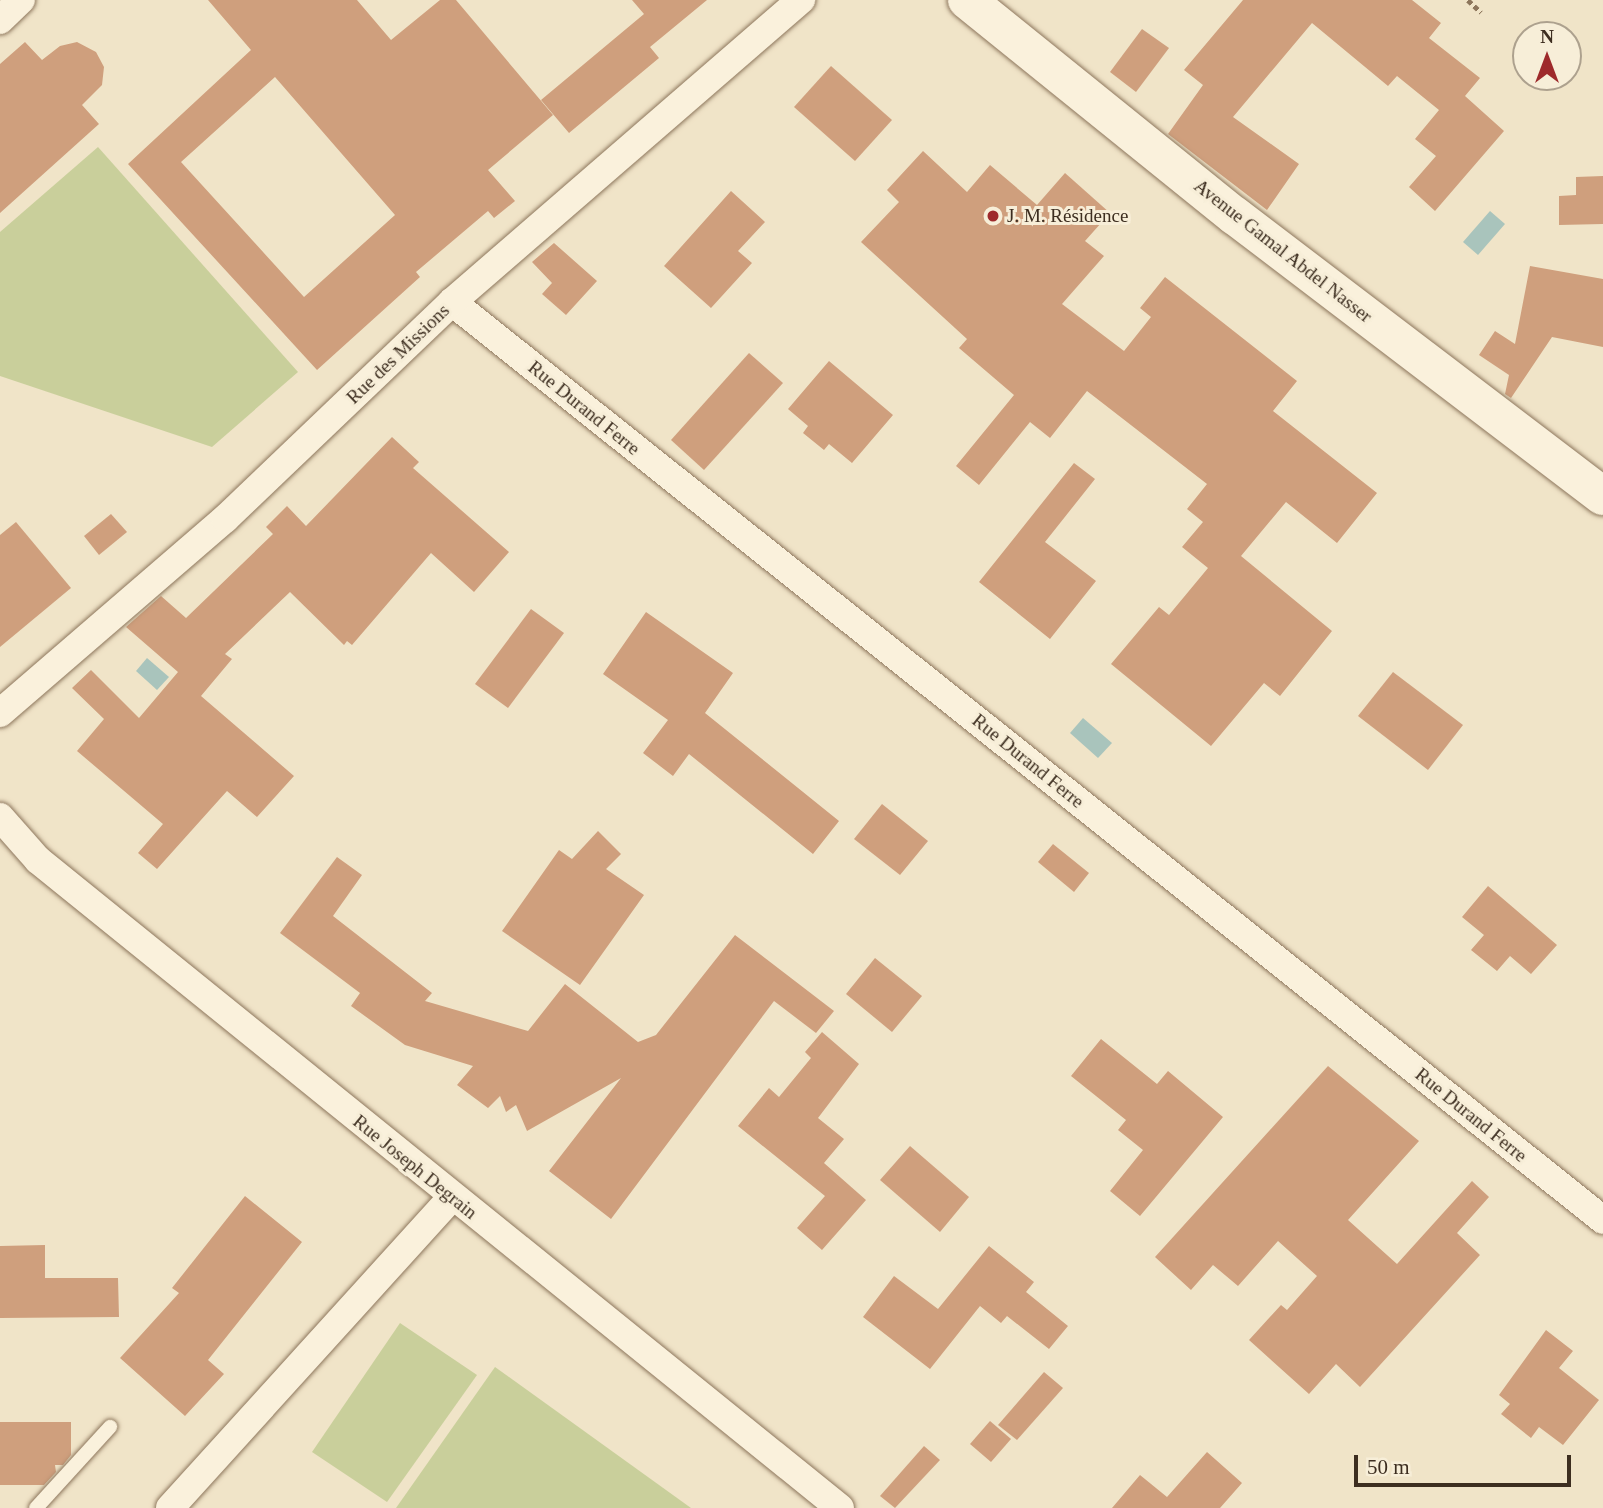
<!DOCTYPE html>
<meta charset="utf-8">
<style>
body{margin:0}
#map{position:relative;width:1603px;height:1508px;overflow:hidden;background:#f0e4c8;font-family:Georgia,serif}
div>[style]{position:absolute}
.green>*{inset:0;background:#c9cf9b}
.water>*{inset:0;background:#a9c4bc}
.building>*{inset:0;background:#cf9f7d}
.path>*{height:4.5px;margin-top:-2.25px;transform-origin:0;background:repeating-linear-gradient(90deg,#8d765c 0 5px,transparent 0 8.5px)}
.roads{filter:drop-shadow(0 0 2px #8d765c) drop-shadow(0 0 2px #8d765c)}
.lane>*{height:14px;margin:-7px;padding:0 7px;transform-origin:7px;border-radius:7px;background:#faf1dc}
.street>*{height:28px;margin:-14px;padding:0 14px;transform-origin:14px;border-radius:14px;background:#faf1dc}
.secondary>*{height:38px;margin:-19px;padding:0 19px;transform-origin:19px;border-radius:19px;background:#faf1dc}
.dots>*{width:19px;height:19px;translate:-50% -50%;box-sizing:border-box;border:4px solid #f7eed8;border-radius:50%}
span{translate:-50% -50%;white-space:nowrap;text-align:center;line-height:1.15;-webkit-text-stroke:6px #f7eed8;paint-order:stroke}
.poi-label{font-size:19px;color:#3d2e20}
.left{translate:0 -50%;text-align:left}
.street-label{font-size:19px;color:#3d2e20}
.north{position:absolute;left:1512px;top:21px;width:70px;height:70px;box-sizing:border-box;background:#f7eed8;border:2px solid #ada18e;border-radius:50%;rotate:0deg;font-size:19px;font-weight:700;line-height:28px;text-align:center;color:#3d2e20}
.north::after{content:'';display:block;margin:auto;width:24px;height:32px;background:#9e2a2b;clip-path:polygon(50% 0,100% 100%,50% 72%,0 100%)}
.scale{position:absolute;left:1354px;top:1455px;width:217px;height:32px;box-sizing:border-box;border:4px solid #3d2e20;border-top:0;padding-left:9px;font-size:21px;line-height:24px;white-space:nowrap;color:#3d2e20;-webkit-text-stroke:5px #f7eed8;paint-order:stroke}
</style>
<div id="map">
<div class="green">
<i style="clip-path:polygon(98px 147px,298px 372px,212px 447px,0 376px,0 232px)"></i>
<i style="clip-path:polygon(400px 1323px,477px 1375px,387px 1502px,312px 1452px)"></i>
<i style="clip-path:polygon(495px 1367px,691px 1508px,396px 1508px)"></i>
</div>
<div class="water">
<i style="clip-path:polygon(1490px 211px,1505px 224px,1478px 255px,1463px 242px)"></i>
<i style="clip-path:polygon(147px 658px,169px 677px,157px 690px,136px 671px)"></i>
<i style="clip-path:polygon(1083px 718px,1112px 743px,1098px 758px,1070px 733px)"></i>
</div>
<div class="building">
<i style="clip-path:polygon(evenodd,208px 0,357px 0,391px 40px,440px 0,456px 0,553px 115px,488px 170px,515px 201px,494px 218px,488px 211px,416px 272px,420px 277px,317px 370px,128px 164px,251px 50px,208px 0,275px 77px,395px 215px,304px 297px,181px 162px,275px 77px)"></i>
<i style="clip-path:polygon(632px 0,707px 0,650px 47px,659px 58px,569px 133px,541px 100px,644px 14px)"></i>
<i style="clip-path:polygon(1243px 0,1412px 0,1441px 23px,1429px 38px,1480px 78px,1465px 96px,1504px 131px,1435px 211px,1409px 187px,1436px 156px,1415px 139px,1439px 110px,1397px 76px,1388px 86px,1312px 23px,1233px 117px,1299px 164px,1267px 210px,1168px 134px,1203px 85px,1184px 70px)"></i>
<i style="clip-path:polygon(1142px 29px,1169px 48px,1136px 92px,1110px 72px)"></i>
<i style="clip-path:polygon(25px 42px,42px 60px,60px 46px,77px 42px,96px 52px,104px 67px,102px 85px,82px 105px,99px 124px,0 213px,0 64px)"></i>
<i style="clip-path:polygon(831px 66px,892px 120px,855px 161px,794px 107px)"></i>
<i style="clip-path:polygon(923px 151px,967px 192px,990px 165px,1037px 205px,1065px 173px,1110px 213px,1085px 241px,1104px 256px,1062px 304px,1124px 351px,1151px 317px,1140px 308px,1165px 277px,1297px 381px,1273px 411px,1377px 493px,1337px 543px,1286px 502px,1241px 556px,1332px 631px,1280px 696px,1264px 683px,1211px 746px,1111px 664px,1159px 607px,1169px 615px,1208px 568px,1182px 547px,1203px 522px,1187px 509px,1207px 484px,1087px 391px,1050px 438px,1030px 422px,979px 485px,956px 466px,1014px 395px,959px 348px,967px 339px,861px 242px,899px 202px,887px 190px)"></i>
<i style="clip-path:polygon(1603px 176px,1603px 224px,1559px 225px,1559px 196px,1576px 195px,1576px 177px)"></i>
<i style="clip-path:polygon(731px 191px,765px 222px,738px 251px,752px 263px,711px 308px,664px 266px)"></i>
<i style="clip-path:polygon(554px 243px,597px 281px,566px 315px,542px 294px,552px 283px,532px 262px)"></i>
<i style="clip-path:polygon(1530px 266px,1603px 279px,1603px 347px,1552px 337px,1511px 398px,1505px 394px,1509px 375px,1479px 355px,1495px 331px,1515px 344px)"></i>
<i style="clip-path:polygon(749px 353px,783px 383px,704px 470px,671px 440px)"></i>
<i style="clip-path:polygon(829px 361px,893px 415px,852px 463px,829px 444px,824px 450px,803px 433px,808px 426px,788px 409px)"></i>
<i style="clip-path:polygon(392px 437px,419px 462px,413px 468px,509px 552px,474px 592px,431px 553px,352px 645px,347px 641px,344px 645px,290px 592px,225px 654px,232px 659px,201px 696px,294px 776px,257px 817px,227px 791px,157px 869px,138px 853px,163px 824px,77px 751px,104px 719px,72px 688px,91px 670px,139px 718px,178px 672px,126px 627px,161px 596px,186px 618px,273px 534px,266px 527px,287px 506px,306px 526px)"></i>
<i style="clip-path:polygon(1074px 463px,1095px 479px,1045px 542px,1096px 581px,1050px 639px,979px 582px)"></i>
<i style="clip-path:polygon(111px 514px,127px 532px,99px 555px,84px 536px)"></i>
<i style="clip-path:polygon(16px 522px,71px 588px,0 647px,0 535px)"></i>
<i style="clip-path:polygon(531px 609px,564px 633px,508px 708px,475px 684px)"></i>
<i style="clip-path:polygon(646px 612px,733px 673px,705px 713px,839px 821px,813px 854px,689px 754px,673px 776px,643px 753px,668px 720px,603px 674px)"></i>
<i style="clip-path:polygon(1393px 672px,1463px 725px,1428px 770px,1358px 716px)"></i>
<i style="clip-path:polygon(882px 804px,928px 841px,900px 875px,854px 839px)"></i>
<i style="clip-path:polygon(598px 831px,621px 854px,606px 869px,644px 895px,580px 985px,502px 931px,559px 850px,572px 859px)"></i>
<i style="clip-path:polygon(1053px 844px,1089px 873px,1074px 892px,1038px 862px)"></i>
<i style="clip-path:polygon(337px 857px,362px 875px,333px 916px,432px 993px,425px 1001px,528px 1031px,565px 984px,638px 1042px,656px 1035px,735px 935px,834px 1011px,816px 1033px,774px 1001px,611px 1219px,549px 1171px,621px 1078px,527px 1131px,516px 1105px,506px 1112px,500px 1096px,488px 1108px,457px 1085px,473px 1066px,405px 1045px,351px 1006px,360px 993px,280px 933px)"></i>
<i style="clip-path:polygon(1488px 886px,1557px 945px,1531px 974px,1510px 956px,1497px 971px,1471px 950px,1484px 935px,1462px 917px)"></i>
<i style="clip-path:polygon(875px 958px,922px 996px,892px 1032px,846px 994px)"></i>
<i style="clip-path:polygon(822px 1032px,859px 1064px,818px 1118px,844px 1139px,824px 1163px,866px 1200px,822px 1250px,797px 1228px,825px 1196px,738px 1126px,769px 1088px,779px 1097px,811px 1058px,805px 1052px)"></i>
<i style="clip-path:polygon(1101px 1039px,1157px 1084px,1168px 1071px,1223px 1117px,1140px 1216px,1110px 1191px,1143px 1150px,1118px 1130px,1126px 1120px,1071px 1076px)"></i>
<i style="clip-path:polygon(1328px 1066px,1419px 1141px,1348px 1220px,1397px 1264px,1472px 1181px,1489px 1197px,1457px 1233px,1480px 1255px,1360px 1387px,1336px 1364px,1309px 1394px,1249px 1340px,1281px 1305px,1287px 1310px,1317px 1276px,1278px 1241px,1238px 1286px,1213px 1265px,1191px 1290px,1155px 1257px)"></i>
<i style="clip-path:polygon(910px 1146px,969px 1197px,940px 1232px,880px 1180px)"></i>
<i style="clip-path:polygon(245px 1196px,302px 1242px,208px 1360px,224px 1374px,185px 1416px,120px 1358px,179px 1293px,172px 1288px)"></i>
<i style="clip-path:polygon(45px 1245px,45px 1278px,118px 1278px,119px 1317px,0 1318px,0 1246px)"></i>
<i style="clip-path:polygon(989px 1246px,1034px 1282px,1026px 1292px,1068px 1326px,1049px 1349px,1007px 1316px,1001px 1323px,980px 1306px,930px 1369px,863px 1317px,894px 1276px,938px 1309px)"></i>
<i style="clip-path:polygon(1546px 1330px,1573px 1351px,1559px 1368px,1599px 1400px,1563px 1445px,1539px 1427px,1531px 1438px,1501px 1414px,1510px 1404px,1499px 1395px)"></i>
<i style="clip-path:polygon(1044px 1372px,1063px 1388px,1017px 1440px,998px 1425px)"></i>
<i style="clip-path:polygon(990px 1421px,1011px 1439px,991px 1462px,970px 1444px)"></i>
<i style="clip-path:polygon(0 1422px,71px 1422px,71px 1455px,63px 1465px,55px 1465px,56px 1472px,44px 1485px,0 1485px)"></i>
<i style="clip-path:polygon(924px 1446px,940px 1460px,895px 1508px,880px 1496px)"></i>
<i style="clip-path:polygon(1207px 1452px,1242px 1483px,1220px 1508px,1112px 1508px,1140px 1475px,1167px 1497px)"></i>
</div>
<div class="path">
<i style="left:1468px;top:0;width:18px;rotate:43deg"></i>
</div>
<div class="roads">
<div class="lane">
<i style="left:36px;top:1508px;width:110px;rotate:-47.6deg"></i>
</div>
<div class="street">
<i style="left:0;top:20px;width:29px;rotate:-44deg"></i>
<i style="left:452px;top:302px;width:1472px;rotate:38.57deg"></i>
<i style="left:0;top:713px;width:297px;rotate:-40.8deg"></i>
<i style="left:225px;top:519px;width:314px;rotate:-43.7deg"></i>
<i style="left:452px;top:302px;width:462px;rotate:-40.9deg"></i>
<i style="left:0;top:817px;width:57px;rotate:48.5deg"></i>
<i style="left:38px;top:860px;width:1031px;rotate:38.94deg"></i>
<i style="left:170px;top:1508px;width:420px;rotate:-47.8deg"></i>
</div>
<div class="secondary">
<i style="left:967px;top:0;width:344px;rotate:38.9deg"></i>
<i style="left:1235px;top:216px;width:462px;rotate:37.3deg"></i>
</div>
</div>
<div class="dots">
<i style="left:993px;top:216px;background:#9e2a2b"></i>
</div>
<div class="poi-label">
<span class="left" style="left:1007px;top:216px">J. M. Résidence</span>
</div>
<div class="street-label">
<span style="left:1283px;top:251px;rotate:38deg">Avenue Gamal Abdel Nasser</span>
<span style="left:398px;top:354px;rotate:-44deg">Rue des Missions</span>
<span style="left:584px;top:408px;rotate:39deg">Rue Durand Ferre</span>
<span style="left:1028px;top:761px;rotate:39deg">Rue Durand Ferre</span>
<span style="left:1471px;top:1115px;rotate:39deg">Rue Durand Ferre</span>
<span style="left:415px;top:1167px;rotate:39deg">Rue Joseph Degrain</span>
</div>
<div class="north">N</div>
<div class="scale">50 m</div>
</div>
